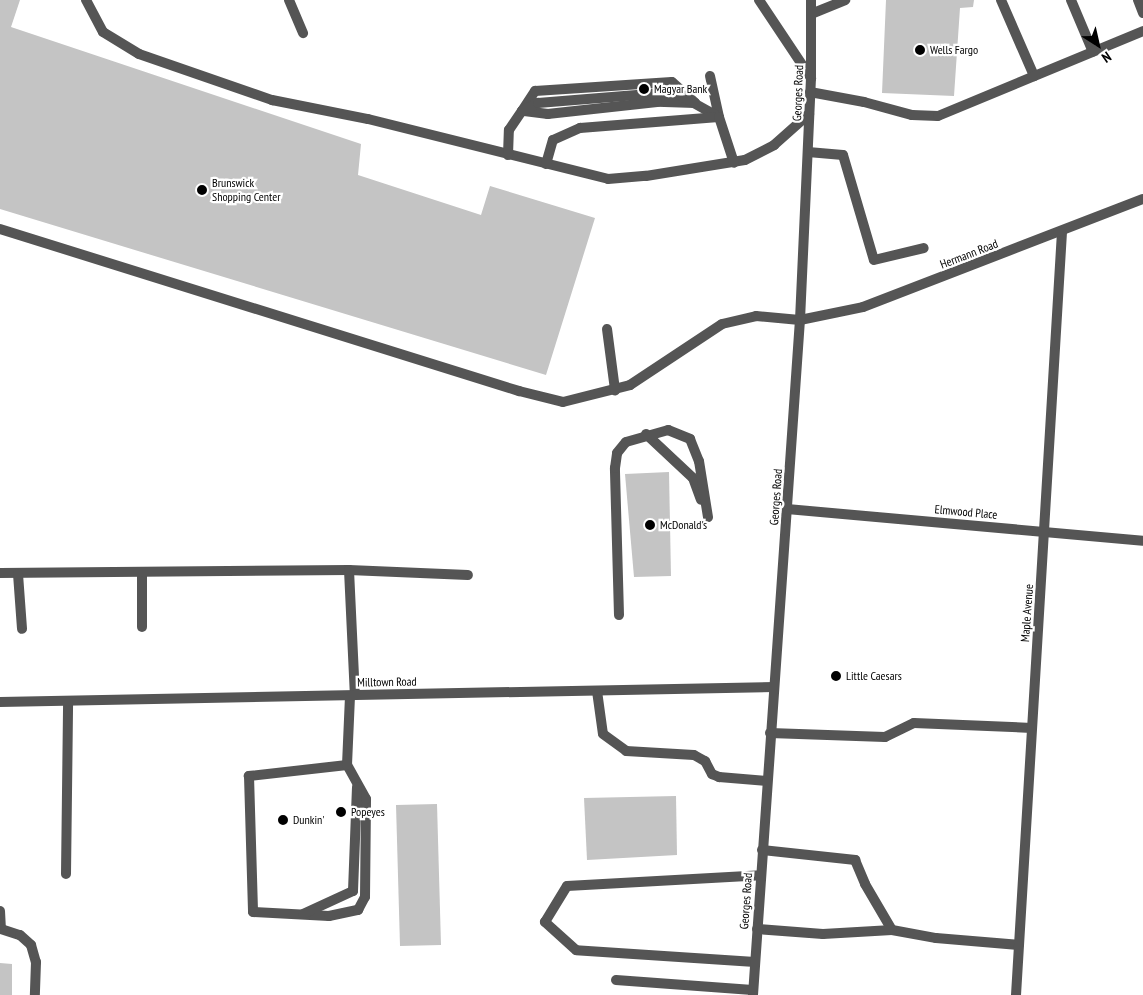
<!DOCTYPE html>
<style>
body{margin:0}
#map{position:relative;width:1143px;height:995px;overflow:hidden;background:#fff;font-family:"PT Sans Narrow",sans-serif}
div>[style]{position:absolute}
.building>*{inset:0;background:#c4c4c4}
.service>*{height:10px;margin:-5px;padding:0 5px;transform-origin:5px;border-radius:5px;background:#555}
.minor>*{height:10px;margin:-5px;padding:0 5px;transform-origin:5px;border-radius:5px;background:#555}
.tertiary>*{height:10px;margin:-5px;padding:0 5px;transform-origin:5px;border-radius:5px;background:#555}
.dots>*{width:14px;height:14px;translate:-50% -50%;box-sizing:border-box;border:2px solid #fff;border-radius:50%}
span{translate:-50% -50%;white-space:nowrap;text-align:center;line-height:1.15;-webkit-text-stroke:4.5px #fff;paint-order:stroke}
.poi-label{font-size:12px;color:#000}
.left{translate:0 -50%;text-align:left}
.street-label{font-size:12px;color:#000}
.north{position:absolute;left:1073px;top:20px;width:50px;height:50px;-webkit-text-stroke:4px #fff;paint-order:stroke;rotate:145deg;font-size:14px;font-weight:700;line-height:20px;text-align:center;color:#000}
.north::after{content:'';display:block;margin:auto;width:18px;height:22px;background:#000;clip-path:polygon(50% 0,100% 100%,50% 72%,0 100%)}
</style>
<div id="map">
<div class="building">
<i style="clip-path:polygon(0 0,20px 0,11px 27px,361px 144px,358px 175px,481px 215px,490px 186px,595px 218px,546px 375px,0 209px)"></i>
<i style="clip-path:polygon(886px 0,974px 0,973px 7px,960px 8px,954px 96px,882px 93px)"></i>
<i style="clip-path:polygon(669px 472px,671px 576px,634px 577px,625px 474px)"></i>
<i style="clip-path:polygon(676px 796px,677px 855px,587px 860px,584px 798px)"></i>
<i style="clip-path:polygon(437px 804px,441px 945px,400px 946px,396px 805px)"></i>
<i style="clip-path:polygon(0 963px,12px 964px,12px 995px,0 995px)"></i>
</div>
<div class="service">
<i style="left:86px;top:0;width:36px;rotate:62deg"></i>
<i style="left:103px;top:32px;width:42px;rotate:31.4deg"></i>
<i style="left:139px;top:54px;width:141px;rotate:19.1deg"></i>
<i style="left:272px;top:100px;width:98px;rotate:11.2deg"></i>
<i style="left:368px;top:119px;width:247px;rotate:14deg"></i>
<i style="left:608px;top:179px;width:38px;rotate:-5deg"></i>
<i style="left:646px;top:176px;width:100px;rotate:-9.2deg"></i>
<i style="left:745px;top:160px;width:33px;rotate:-27deg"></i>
<i style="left:774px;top:145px;width:47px;rotate:-41.5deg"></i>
<i style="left:289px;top:0;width:36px;rotate:67deg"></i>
<i style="left:1001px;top:0;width:83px;rotate:66.5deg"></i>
<i style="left:1071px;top:0;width:56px;rotate:67.1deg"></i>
<i style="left:1138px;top:0;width:14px;rotate:69deg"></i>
<i style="left:811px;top:14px;width:37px;rotate:-22deg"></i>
<i style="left:710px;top:76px;width:42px;rotate:77.6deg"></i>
<i style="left:672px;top:82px;width:31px;rotate:42deg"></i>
<i style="left:695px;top:103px;width:38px;rotate:-178deg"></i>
<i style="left:657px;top:102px;width:110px;rotate:173.7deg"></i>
<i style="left:548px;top:114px;width:26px;rotate:-173deg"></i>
<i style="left:522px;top:111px;width:24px;rotate:-57deg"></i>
<i style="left:535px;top:91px;width:137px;rotate:-3.8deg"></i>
<i style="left:810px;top:92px;width:55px;rotate:10.5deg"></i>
<i style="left:864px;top:102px;width:50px;rotate:15.2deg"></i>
<i style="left:912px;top:115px;width:26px;rotate:2deg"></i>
<i style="left:938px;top:116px;width:222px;rotate:-22.5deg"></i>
<i style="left:808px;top:152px;width:35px;rotate:5deg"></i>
<i style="left:843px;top:155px;width:109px;rotate:73.6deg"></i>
<i style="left:874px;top:260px;width:51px;rotate:-13.5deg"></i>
<i style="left:508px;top:155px;width:25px;rotate:-88deg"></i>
<i style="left:509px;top:130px;width:23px;rotate:-56deg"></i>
<i style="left:522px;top:111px;width:18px;rotate:-27deg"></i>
<i style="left:538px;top:103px;width:136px;rotate:-4.6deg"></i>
<i style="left:674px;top:92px;width:51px;rotate:29.1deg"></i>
<i style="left:546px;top:164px;width:25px;rotate:-74deg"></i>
<i style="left:553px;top:140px;width:30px;rotate:-24deg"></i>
<i style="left:580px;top:128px;width:139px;rotate:-4.5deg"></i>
<i style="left:719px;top:117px;width:48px;rotate:71.9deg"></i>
<i style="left:0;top:229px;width:544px;rotate:17.34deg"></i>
<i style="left:519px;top:391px;width:45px;rotate:14deg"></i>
<i style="left:563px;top:402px;width:69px;rotate:-14.2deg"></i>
<i style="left:630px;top:385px;width:110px;rotate:-33.5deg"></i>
<i style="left:722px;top:324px;width:35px;rotate:-13deg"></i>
<i style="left:756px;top:316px;width:44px;rotate:5.2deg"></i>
<i style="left:607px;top:329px;width:62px;rotate:82.5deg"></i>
<i style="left:646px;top:434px;width:64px;rotate:43.1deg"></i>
<i style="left:693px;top:478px;width:23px;rotate:70deg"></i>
<i style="left:349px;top:570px;width:125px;rotate:87.3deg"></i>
<i style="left:142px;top:572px;width:55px;rotate:90deg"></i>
<i style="left:0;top:573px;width:349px;rotate:-0.5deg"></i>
<i style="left:349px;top:570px;width:119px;rotate:2.4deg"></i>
<i style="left:18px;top:574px;width:55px;rotate:85.8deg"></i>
<i style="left:619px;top:615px;width:147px;rotate:-91.6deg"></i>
<i style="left:615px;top:468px;width:15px;rotate:-82deg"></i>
<i style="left:617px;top:453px;width:14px;rotate:-51deg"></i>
<i style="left:626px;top:442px;width:44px;rotate:-15.9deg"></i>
<i style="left:668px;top:430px;width:24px;rotate:22deg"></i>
<i style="left:690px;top:439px;width:24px;rotate:68deg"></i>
<i style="left:699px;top:461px;width:57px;rotate:80.9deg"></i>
<i style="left:597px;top:691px;width:43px;rotate:82.1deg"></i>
<i style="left:603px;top:734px;width:29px;rotate:36deg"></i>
<i style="left:626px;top:751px;width:68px;rotate:3.4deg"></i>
<i style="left:694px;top:755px;width:13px;rotate:29deg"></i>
<i style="left:705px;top:761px;width:15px;rotate:62deg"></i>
<i style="left:712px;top:774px;width:8px;rotate:23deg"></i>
<i style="left:719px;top:777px;width:48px;rotate:4.8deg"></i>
<i style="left:770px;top:733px;width:115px;rotate:2deg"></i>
<i style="left:885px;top:737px;width:32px;rotate:-26deg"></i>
<i style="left:914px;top:723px;width:118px;rotate:2.4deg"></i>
<i style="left:347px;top:765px;width:99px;rotate:173.6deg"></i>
<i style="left:249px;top:776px;width:136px;rotate:88.3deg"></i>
<i style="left:253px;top:912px;width:76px;rotate:3deg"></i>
<i style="left:329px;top:916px;width:30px;rotate:-12deg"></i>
<i style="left:358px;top:910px;width:15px;rotate:-62deg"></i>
<i style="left:365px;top:897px;width:98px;rotate:-89.4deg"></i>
<i style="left:366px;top:799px;width:39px;rotate:-119deg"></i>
<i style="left:347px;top:765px;width:69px;rotate:-87.5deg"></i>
<i style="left:762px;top:850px;width:94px;rotate:6.1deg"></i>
<i style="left:855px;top:860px;width:26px;rotate:67deg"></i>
<i style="left:865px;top:884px;width:53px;rotate:59.6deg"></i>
<i style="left:892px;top:930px;width:45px;rotate:10.3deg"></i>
<i style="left:936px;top:938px;width:83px;rotate:4.8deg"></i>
<i style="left:66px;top:874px;width:173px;rotate:-89.3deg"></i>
<i style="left:0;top:911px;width:18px;rotate:87deg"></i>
<i style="left:1px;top:929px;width:20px;rotate:18deg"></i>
<i style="left:20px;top:935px;width:15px;rotate:42deg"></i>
<i style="left:31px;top:945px;width:18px;rotate:74deg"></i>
<i style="left:36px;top:962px;width:33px;rotate:92deg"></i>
<i style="left:303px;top:914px;width:55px;rotate:-24.7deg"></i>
<i style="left:353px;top:891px;width:104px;rotate:-87.8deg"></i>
<i style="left:757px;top:929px;width:66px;rotate:4.3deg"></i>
<i style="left:823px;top:934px;width:69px;rotate:-3.3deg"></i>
<i style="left:755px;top:962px;width:179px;rotate:-176.2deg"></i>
<i style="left:576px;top:950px;width:42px;rotate:-137.9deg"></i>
<i style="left:545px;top:922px;width:42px;rotate:-58.6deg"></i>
<i style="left:567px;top:886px;width:194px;rotate:-3.2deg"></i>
<i style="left:616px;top:980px;width:137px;rotate:4.2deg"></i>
</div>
<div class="minor">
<i style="left:759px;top:0;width:94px;rotate:56.3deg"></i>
<i style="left:787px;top:509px;width:357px;rotate:5.1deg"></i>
<i style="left:1016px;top:995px;width:764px;rotate:-86.55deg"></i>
</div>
<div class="tertiary">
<i style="left:800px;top:320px;width:64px;rotate:-11.7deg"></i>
<i style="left:863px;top:307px;width:300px;rotate:-21.1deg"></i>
<i style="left:0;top:702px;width:774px;rotate:-1.11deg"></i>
<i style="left:753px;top:995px;width:677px;rotate:-86.02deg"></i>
<i style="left:800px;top:320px;width:242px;rotate:-87.4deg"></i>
<i style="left:811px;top:78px;width:78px;rotate:-90deg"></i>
</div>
<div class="dots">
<i style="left:920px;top:50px;background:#000"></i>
<i style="left:644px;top:89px;background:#000"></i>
<i style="left:202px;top:190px;background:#000"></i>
<i style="left:650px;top:525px;background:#000"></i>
<i style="left:836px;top:676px;background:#000"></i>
<i style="left:341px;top:812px;background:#000"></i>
<i style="left:283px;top:820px;background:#000"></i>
</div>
<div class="poi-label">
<span class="left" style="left:930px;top:50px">Wells Fargo</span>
<span class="left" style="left:654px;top:89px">Magyar Bank</span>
<span class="left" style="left:212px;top:190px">Brunswick<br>Shopping Center</span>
<span class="left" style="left:660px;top:525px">McDonald's</span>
<span class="left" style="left:846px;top:676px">Little Caesars</span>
<span class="left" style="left:351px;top:812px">Popeyes</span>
<span class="left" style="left:293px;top:820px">Dunkin'</span>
</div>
<div class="street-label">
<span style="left:798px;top:93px;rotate:-88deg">Georges Road</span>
<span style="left:969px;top:254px;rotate:-21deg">Hermann Road</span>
<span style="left:776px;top:497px;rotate:-86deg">Georges Road</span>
<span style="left:966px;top:512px;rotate:5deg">Elmwood Place</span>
<span style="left:1027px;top:613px;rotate:-86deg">Maple Avenue</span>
<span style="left:387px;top:682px;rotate:-1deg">Milltown Road</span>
<span style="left:746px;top:901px;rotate:-86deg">Georges Road</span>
</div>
<div class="north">N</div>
</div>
